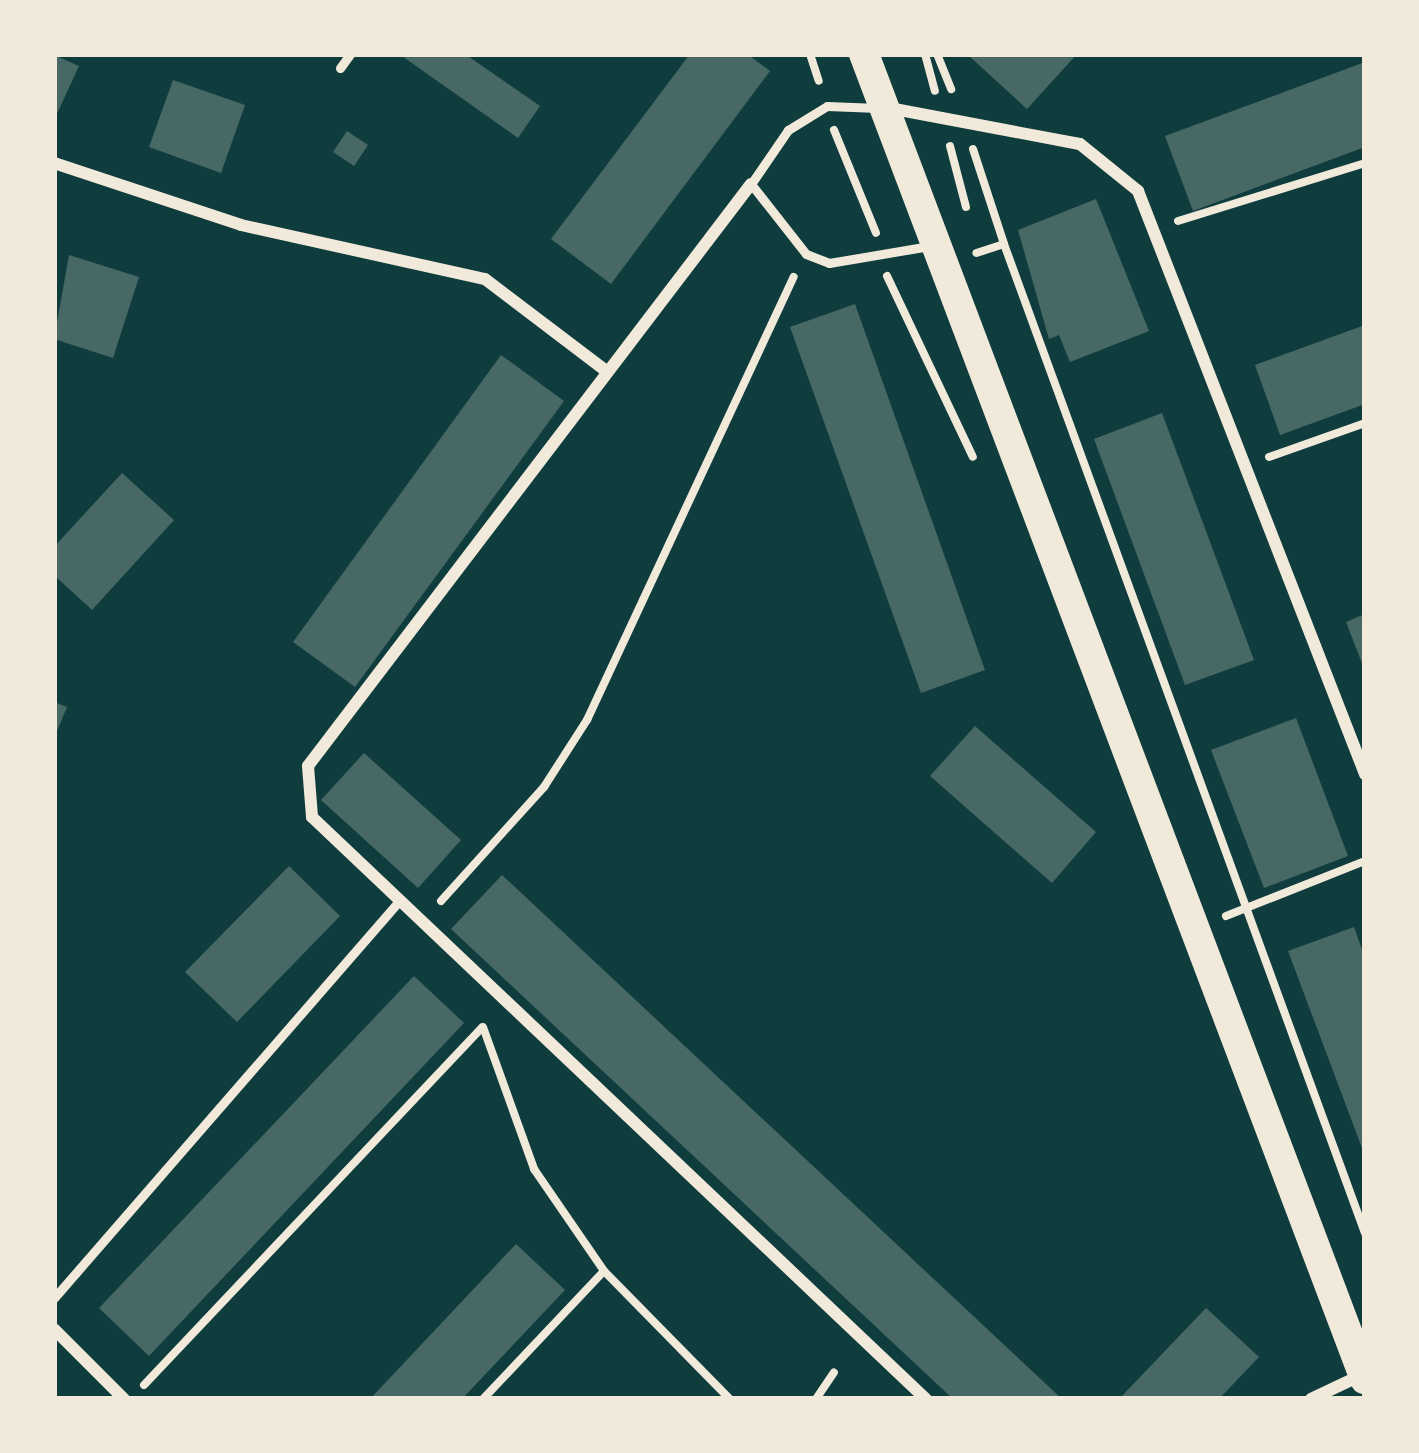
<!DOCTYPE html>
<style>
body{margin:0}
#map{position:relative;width:1419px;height:1453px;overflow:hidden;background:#0f3d3e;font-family:Quicksand,sans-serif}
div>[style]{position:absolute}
.building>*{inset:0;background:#486865}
.path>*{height:8px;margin:-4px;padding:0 4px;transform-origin:4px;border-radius:4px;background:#f1e9da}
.service>*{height:9px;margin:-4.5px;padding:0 4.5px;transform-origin:4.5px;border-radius:4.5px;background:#f1e9da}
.minor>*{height:12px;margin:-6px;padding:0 6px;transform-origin:6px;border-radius:6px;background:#f1e9da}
.primary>*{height:30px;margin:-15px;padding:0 15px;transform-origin:15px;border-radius:15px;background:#f1e9da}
span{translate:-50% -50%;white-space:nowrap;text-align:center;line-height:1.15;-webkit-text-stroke:12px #f1e9da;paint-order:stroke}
.frame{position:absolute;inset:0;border:57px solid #f1e9da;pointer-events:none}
</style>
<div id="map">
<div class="building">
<i style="clip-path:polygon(399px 54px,465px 54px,540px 106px,518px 138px)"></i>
<i style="clip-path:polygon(690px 54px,747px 54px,770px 71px,611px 284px,551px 239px)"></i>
<i style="clip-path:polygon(967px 54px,1077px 54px,1027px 109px)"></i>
<i style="clip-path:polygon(54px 55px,79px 66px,54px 120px)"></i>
<i style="clip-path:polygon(1365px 62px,1365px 147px,1193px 211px,1165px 136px)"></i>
<i style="clip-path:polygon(173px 80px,245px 105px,221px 173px,149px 147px)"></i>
<i style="clip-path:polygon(347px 131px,368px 145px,354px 166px,333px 152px)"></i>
<i style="clip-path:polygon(1096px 199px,1149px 331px,1070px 362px,1059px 335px,1049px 339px,1018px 230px)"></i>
<i style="clip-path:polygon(69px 255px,139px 277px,113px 358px,54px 339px)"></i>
<i style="clip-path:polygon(855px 304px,985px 670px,921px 693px,790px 327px)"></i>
<i style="clip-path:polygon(1365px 325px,1365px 404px,1280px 435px,1255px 365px)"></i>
<i style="clip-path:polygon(501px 355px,564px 401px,355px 687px,293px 642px)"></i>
<i style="clip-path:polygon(1162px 413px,1254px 660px,1185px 685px,1094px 439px)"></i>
<i style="clip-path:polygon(122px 473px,174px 520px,92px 610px,54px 575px,54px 547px)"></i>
<i style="clip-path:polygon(1365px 614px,1365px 671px,1346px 622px)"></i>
<i style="clip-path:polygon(54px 702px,67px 707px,54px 738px)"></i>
<i style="clip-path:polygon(1296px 718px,1348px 856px,1264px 888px,1211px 750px)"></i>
<i style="clip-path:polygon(975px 726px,1096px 832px,1052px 883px,930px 776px)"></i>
<i style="clip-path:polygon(364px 753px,461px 840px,418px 888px,321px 800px)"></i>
<i style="clip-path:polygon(289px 866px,340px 916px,237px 1022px,185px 972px)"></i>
<i style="clip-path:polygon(502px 875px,1062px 1399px,953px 1399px,451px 929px)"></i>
<i style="clip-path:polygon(1354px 927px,1365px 958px,1365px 1156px,1288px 951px)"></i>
<i style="clip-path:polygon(414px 976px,464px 1023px,149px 1356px,99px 1308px)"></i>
<i style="clip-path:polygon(516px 1244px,565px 1290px,462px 1399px,370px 1399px)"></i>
<i style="clip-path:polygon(1206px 1308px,1259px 1357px,1219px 1399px,1119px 1399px)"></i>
</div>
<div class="path">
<i style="left:810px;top:54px;width:28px;rotate:72deg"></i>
<i style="left:925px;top:54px;width:38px;rotate:75deg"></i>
<i style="left:937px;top:54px;width:38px;rotate:68deg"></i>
<i style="left:834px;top:130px;width:111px;rotate:67.8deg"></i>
<i style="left:950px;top:146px;width:63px;rotate:75.3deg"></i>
<i style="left:973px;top:149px;width:100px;rotate:71.9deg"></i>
<i style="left:1004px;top:244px;width:29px;rotate:162deg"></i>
<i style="left:1178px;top:221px;width:196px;rotate:-17.2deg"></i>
<i style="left:1004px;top:244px;width:1053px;rotate:69.95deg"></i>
<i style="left:887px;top:276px;width:200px;rotate:64.6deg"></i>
<i style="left:1269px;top:457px;width:102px;rotate:-19.5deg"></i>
<i style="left:441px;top:901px;width:154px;rotate:-47.9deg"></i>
<i style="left:544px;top:787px;width:80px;rotate:-57.3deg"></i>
<i style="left:587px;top:720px;width:489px;rotate:-65deg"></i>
<i style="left:1226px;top:916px;width:149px;rotate:-21.6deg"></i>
<i style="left:483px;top:1027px;width:151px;rotate:70.2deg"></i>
<i style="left:534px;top:1169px;width:124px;rotate:55.5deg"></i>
<i style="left:604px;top:1271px;width:180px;rotate:45.5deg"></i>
<i style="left:144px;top:1385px;width:492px;rotate:-46.6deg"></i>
<i style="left:483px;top:1399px;width:176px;rotate:-46.6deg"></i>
<i style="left:816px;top:1399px;width:32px;rotate:-56deg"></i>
</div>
<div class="service">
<i style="left:340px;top:68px;width:17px;rotate:-54deg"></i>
<i style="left:878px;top:108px;width:51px;rotate:-177.8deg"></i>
<i style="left:827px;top:106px;width:46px;rotate:148.4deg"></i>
<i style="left:788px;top:130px;width:65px;rotate:124.4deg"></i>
<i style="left:751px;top:184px;width:89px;rotate:51.8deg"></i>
<i style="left:806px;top:254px;width:25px;rotate:21deg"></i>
<i style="left:829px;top:263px;width:102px;rotate:-9.6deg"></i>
<i style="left:54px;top:1298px;width:527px;rotate:-49deg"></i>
</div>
<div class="minor">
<i style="left:889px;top:108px;width:194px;rotate:10.7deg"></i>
<i style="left:1080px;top:144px;width:75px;rotate:39deg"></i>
<i style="left:1138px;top:191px;width:626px;rotate:68.73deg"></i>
<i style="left:54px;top:163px;width:197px;rotate:18.3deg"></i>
<i style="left:241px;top:225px;width:250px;rotate:12.5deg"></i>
<i style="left:485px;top:279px;width:152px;rotate:37.2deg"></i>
<i style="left:751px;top:184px;width:731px;rotate:127.28deg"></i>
<i style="left:308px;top:766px;width:51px;rotate:85.5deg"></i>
<i style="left:312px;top:817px;width:846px;rotate:43.47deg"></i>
<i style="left:54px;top:1329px;width:99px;rotate:45deg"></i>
<i style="left:1311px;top:1399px;width:59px;rotate:-25.3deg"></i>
</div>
<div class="primary">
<i style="left:864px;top:54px;width:1417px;rotate:69.29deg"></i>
</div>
<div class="frame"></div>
</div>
